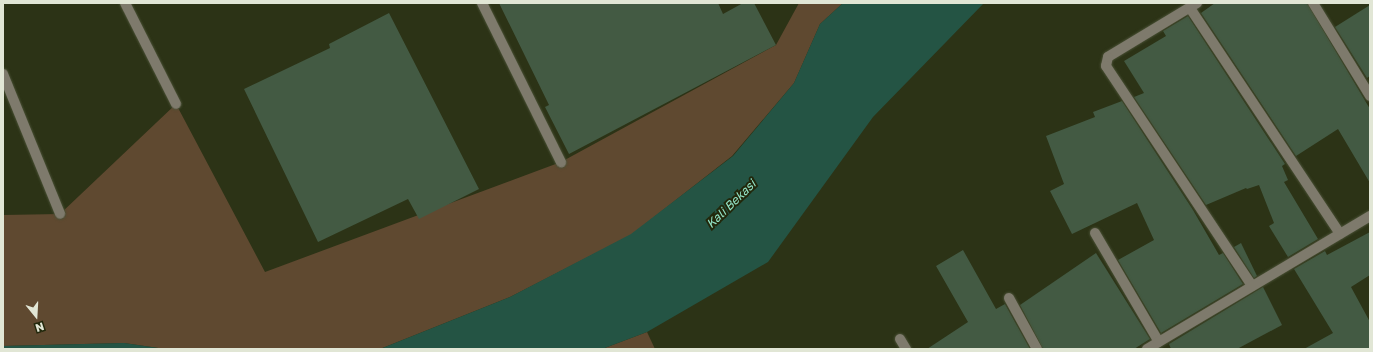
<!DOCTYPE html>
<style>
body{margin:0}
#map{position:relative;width:1373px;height:352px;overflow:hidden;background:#2c3316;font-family:"Golos Text",sans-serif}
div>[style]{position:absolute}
.green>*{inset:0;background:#5f4930}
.water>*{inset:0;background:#245444}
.building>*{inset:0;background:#435a43}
.roads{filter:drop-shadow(0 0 1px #495035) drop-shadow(0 0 1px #495035)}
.minor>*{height:10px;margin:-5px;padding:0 5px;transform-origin:5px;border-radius:5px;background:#7e7a6c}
span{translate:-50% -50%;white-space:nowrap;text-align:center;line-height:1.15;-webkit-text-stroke:4px #22280c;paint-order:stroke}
.water-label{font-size:12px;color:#94e5c8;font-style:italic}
.frame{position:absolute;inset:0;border:4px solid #e1e6d5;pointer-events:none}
.north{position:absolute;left:16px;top:296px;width:40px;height:40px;-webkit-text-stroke:3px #22280c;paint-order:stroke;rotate:162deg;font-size:11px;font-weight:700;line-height:16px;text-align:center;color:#e1e6d5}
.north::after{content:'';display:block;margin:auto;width:14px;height:18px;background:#e1e6d5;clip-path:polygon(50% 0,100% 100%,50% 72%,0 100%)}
</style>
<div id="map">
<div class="green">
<i style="clip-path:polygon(799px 3px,843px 3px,820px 24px,794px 83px,732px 156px,631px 235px,510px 297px,380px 349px,165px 349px,124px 343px,3px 346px,3px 215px,60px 214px,176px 104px,265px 272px,561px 162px,776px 45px)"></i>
<i style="clip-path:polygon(647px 332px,655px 349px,602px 349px)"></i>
</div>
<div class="water">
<i style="clip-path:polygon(843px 3px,984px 3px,873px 117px,768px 262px,647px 332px,602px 349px,380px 349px,510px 297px,631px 234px,733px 156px,794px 83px,820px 24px)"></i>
<i style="clip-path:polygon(124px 343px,165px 349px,3px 349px,3px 346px)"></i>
</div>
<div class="building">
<i style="clip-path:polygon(499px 3px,718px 3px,723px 14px,743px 3px,754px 3px,776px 45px,569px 154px,545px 107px,549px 105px)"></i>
<i style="clip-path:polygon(1215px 3px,1307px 3px,1370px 109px,1370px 183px,1338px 129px,1296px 156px,1201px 13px)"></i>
<i style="clip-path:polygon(1370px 5px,1370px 76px,1367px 78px,1335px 27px)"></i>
<i style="clip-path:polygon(389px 13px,479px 189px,419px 219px,408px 199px,318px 242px,244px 89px,330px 48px,329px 44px)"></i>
<i style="clip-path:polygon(1188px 16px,1285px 164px,1282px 166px,1288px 180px,1284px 182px,1318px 239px,1288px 257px,1269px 226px,1274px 223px,1259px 185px,1247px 189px,1246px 188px,1206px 205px,1134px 97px,1144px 93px,1124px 61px,1166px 36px,1163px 31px)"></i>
<i style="clip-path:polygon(1122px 101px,1193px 210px,1219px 255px,1223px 253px,1243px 284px,1161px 333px,1118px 260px,1154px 240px,1137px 203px,1072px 234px,1050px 191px,1064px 184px,1046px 136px,1095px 117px,1093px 112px)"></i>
<i style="clip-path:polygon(1370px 232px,1370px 275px,1351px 287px,1370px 322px,1370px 349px,1304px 349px,1333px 333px,1294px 269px,1325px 251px,1327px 255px)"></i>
<i style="clip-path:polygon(1241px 243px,1257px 276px,1254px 278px,1234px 247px)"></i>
<i style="clip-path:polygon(963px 250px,996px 309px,1005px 304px,1030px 349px,927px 349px,968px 322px,936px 266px)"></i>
<i style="clip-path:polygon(1096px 253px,1150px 339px,1134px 349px,1043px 349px,1020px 305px)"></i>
<i style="clip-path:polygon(1263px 287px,1282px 325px,1237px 349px,1171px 349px,1169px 344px)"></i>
</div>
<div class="roads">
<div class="minor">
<i style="left:125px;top:3px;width:113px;rotate:63.2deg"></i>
<i style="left:482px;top:3px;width:178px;rotate:63.6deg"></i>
<i style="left:1197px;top:3px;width:104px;rotate:148.8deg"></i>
<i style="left:1108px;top:57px;width:9px;rotate:103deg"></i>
<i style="left:1106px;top:66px;width:264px;rotate:56.4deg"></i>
<i style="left:1313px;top:3px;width:109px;rotate:58.5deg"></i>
<i style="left:1190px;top:8px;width:271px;rotate:56.4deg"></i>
<i style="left:3px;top:74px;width:151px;rotate:67.8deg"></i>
<i style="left:1095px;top:233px;width:126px;rotate:59.6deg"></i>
<i style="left:1009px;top:298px;width:58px;rotate:61.2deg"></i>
<i style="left:900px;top:339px;width:12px;rotate:59deg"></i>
<i style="left:1147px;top:349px;width:260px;rotate:-30.8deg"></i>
</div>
</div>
<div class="water-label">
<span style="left:731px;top:204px;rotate:-44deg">Kali Bekasi</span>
</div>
<div class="frame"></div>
<div class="north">N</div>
</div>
